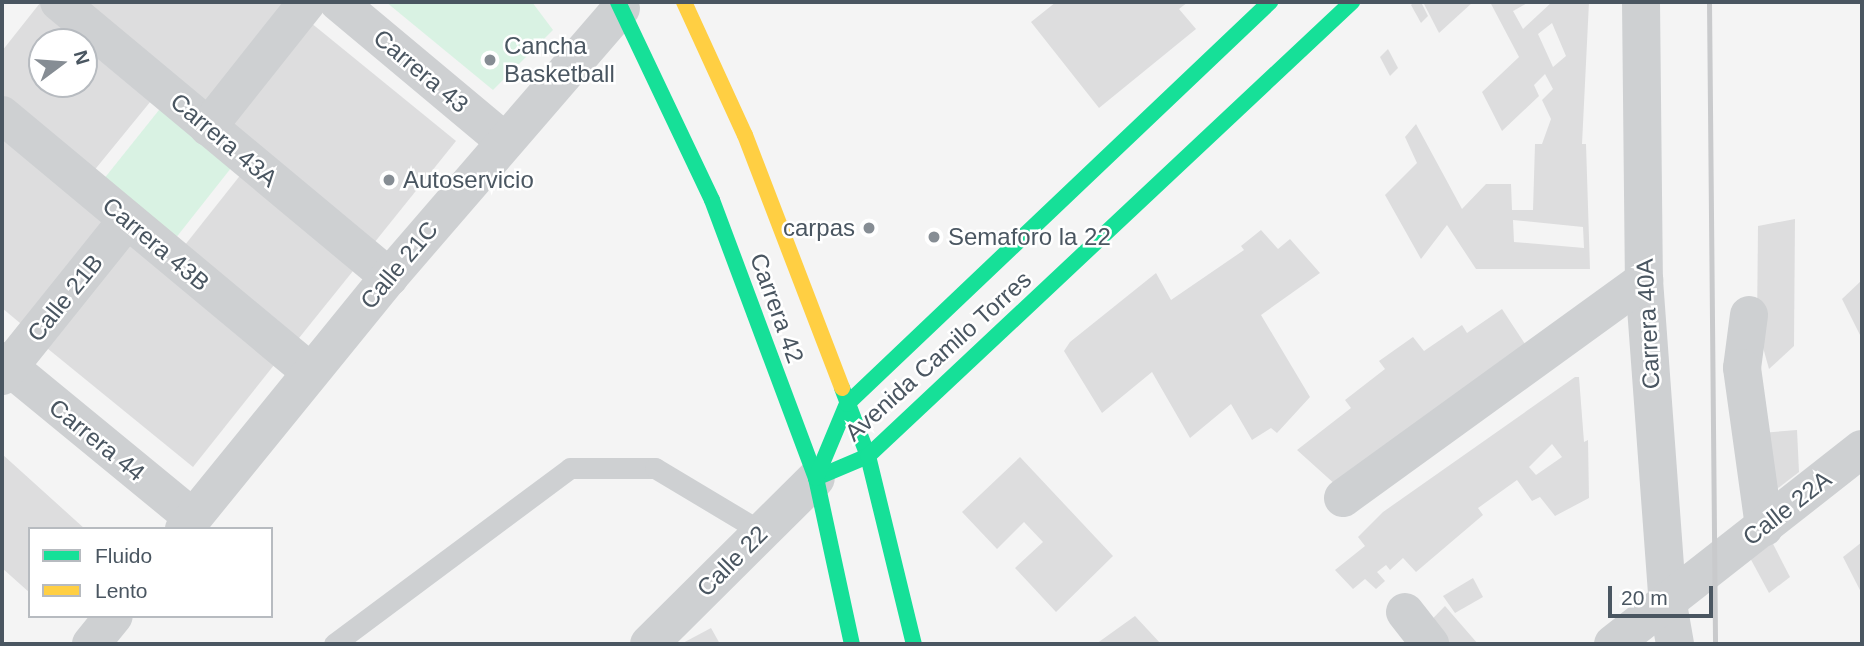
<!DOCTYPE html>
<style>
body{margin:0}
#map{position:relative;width:1864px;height:646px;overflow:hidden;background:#f4f4f4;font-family:Helvetica,sans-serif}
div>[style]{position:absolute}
.green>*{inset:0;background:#d9f2e3}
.building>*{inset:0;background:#ddddde}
.lane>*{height:21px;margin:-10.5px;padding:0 10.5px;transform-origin:10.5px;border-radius:10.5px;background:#ced0d2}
.street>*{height:38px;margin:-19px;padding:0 19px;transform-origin:19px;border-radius:19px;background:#ced0d2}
.fast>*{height:16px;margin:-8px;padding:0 8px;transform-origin:8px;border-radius:8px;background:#16e098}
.slow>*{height:16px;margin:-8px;padding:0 8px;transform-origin:8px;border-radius:8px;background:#ffcf43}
.rail>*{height:5px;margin:-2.5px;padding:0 2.5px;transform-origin:2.5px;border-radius:2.5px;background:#c9cacc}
.dots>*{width:19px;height:19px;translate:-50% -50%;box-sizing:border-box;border:4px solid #fff;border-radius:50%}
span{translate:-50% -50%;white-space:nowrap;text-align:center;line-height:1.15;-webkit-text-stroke:5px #fff;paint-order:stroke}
.poi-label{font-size:24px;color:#4a5661}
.left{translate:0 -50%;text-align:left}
.right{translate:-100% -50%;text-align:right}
.street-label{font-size:24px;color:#4a5661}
.frame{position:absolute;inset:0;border:4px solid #4a5661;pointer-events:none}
.legend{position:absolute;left:28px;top:527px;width:245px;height:91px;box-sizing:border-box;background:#fff;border:2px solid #b7bbc0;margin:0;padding:9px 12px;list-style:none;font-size:21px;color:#4a5661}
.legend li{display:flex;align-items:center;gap:14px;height:35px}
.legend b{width:35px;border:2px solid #b7bbc0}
.north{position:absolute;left:28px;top:28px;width:70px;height:70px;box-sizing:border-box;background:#fff;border:2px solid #b7bbc0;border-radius:50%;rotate:74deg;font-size:19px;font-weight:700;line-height:28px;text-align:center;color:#4a5661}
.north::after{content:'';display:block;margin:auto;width:24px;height:32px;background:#868d94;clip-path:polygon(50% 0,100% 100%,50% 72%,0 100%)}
.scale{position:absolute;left:1608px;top:586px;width:105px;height:32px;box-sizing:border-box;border:4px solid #4a5661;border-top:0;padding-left:9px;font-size:21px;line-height:24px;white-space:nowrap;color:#4a5661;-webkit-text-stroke:5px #fff;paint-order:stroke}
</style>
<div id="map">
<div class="green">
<i style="clip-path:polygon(386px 2px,532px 2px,553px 30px,493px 90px)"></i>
<i style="clip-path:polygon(163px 105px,235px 163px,175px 239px,103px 180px)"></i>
</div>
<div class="building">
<i style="clip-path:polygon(65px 2px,282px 2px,289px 8px,203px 114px)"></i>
<i style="clip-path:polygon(1056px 2px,1188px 2px,1179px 9px,1196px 29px,1099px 108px,1031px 22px)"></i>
<i style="clip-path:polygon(1414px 2px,1421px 2px,1428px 16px,1421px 23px,1411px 5px)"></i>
<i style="clip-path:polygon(1423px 2px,1473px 2px,1439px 33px)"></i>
<i style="clip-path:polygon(evenodd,1490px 2px,1529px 2px,1513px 11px,1523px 29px,1552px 2px,1589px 2px,1582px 144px,1586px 144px,1590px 269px,1476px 269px,1447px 225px,1421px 259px,1385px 195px,1417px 163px,1405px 137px,1416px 124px,1462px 209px,1486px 184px,1511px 184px,1512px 210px,1533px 210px,1535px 144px,1542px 144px,1551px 119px,1542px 100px,1553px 89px,1545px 74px,1534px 85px,1539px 96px,1502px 131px,1482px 92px,1519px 57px,1490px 2px,1552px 23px,1566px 56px,1553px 67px,1538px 34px,1552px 23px,1490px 2px,1513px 220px,1583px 227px,1584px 248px,1514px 242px,1513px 220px)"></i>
<i style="clip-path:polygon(evenodd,40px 3px,155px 96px,88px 178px,2px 107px,2px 51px,40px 3px,42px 42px,84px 42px,84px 84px,42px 84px,42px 42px)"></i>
<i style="clip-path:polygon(305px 18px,456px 141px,370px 248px,219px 125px)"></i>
<i style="clip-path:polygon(1388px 49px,1398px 68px,1390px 76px,1380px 57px)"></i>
<i style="clip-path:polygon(2px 131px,111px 221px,26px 328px,2px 308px)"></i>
<i style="clip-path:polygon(246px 168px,361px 261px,295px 343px,181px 250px)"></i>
<i style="clip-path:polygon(1795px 219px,1794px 346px,1769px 369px,1757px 326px,1758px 226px)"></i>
<i style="clip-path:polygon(1261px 230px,1278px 249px,1290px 239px,1320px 273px,1261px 315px,1310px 397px,1277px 433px,1271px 428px,1252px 440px,1231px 404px,1190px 438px,1152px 372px,1102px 413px,1064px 351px,1070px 342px,1156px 273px,1171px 300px,1244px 250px,1241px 246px)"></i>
<i style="clip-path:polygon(128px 237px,278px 360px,193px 467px,42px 344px)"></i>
<i style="clip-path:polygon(1862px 280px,1862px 333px,1860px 335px,1842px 299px)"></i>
<i style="clip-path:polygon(1502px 309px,1527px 347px,1337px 486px,1297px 450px,1351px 408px,1345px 400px,1385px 369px,1379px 361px,1413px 337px,1424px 351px,1462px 325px,1467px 333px)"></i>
<i style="clip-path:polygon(evenodd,1575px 377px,1579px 377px,1584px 442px,1588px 440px,1589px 498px,1555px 516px,1540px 497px,1532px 501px,1517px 480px,1478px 508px,1483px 515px,1416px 572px,1403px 558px,1390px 570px,1386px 565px,1377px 572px,1385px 581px,1376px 589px,1365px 579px,1353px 589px,1335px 570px,1365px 546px,1358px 537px,1383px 512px,1575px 377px,1552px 444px,1562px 457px,1536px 475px,1529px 467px,1552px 444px)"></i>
<i style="clip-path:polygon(1797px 430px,1799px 472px,1760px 502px,1760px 433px)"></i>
<i style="clip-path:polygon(2px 454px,85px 529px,30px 529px,30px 593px,2px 568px)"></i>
<i style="clip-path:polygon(1020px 457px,1113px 556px,1056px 612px,1015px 568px,1043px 542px,1024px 522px,997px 549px,962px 512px)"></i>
<i style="clip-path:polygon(1771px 540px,1790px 577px,1769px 593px,1749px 556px)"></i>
<i style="clip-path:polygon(1862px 542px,1862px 594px,1843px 557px)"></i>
<i style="clip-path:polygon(1473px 578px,1483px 597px,1455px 613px,1443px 596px)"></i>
<i style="clip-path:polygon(1445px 606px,1478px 644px,1408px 644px)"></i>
<i style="clip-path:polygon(1135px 616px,1161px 644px,1096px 644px)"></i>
<i style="clip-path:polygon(711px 628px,720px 644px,681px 644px)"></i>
</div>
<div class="lane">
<i style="left:334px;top:644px;width:294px;rotate:-36.7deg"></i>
<i style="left:570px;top:468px;width:85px"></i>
<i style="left:655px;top:468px;width:125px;rotate:30.9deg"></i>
</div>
<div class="street">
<i style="left:59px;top:2px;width:430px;rotate:39.8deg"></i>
<i style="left:338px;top:2px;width:217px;rotate:39.9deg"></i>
<i style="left:1641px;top:2px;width:278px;rotate:89.4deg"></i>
<i style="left:1644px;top:280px;width:325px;rotate:85.8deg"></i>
<i style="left:1668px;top:604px;width:41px;rotate:80.1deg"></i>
<i style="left:2px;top:115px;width:401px;rotate:39.8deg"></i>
<i style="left:208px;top:127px;width:159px;rotate:-51.6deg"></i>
<i style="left:1749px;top:315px;width:53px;rotate:97.5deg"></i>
<i style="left:1742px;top:368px;width:161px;rotate:82.1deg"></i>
<i style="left:2px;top:361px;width:247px;rotate:39.4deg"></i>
<i style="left:2px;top:376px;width:200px;rotate:-51.3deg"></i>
<i style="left:1343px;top:498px;width:372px;rotate:-35.9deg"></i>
<i style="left:184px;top:529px;width:325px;rotate:-50.9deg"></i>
<i style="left:389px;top:277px;width:355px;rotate:-49.2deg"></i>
<i style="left:1405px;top:612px;width:41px;rotate:52deg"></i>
<i style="left:91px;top:644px;width:36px;rotate:-51deg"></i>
<i style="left:649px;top:644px;width:235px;rotate:-44.8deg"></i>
<i style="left:1613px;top:644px;width:316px;rotate:-38.1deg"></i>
</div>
<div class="fast">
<i style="left:618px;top:2px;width:219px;rotate:64.6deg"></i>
<i style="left:712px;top:200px;width:297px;rotate:69.5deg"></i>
<i style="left:816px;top:478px;width:170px;rotate:77.8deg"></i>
<i style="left:842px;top:388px;width:73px;rotate:69.1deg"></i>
<i style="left:868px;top:456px;width:194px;rotate:76.3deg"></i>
<i style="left:816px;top:478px;width:56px;rotate:-22.9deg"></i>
<i style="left:868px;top:456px;width:664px;rotate:-43.17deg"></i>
<i style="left:816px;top:478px;width:80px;rotate:-67.3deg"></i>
<i style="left:847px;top:404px;width:584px;rotate:-43.54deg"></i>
</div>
<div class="slow">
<i style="left:684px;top:2px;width:146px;rotate:65.4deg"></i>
<i style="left:745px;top:135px;width:271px;rotate:69deg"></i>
</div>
<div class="rail">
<i style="left:1709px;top:2px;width:642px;rotate:89.46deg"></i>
</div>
<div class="dots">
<i style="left:490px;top:60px;background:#868d94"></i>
<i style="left:389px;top:180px;background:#868d94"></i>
<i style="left:869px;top:228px;background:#868d94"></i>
<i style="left:934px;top:237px;background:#868d94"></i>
</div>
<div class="poi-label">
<span class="left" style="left:504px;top:60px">Cancha<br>Basketball</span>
<span class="left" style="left:403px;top:180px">Autoservicio</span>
<span class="right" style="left:855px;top:228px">carpas</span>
<span class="left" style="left:948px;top:237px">Semaforo la 22</span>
</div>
<div class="street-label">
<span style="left:421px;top:71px;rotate:40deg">Carrera 43</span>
<span style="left:224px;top:140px;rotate:40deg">Carrera 43A</span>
<span style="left:156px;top:244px;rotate:40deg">Carrera 43B</span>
<span style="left:399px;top:265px;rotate:-50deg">Calle 21C</span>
<span style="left:65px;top:298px;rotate:-51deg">Calle 21B</span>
<span style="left:777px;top:308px;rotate:70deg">Carrera 42</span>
<span style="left:1648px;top:324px;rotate:-93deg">Carrera 40A</span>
<span style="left:938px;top:356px;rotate:-42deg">Avenida Camilo Torres</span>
<span style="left:97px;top:440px;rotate:39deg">Carrera 44</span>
<span style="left:1787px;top:508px;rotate:-38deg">Calle 22A</span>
<span style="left:732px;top:561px;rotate:-45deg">Calle 22</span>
</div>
<div class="frame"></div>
<ul class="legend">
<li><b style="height:9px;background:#16e098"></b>Fluido</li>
<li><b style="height:9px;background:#ffcf43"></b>Lento</li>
</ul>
<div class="north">N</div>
<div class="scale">20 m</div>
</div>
